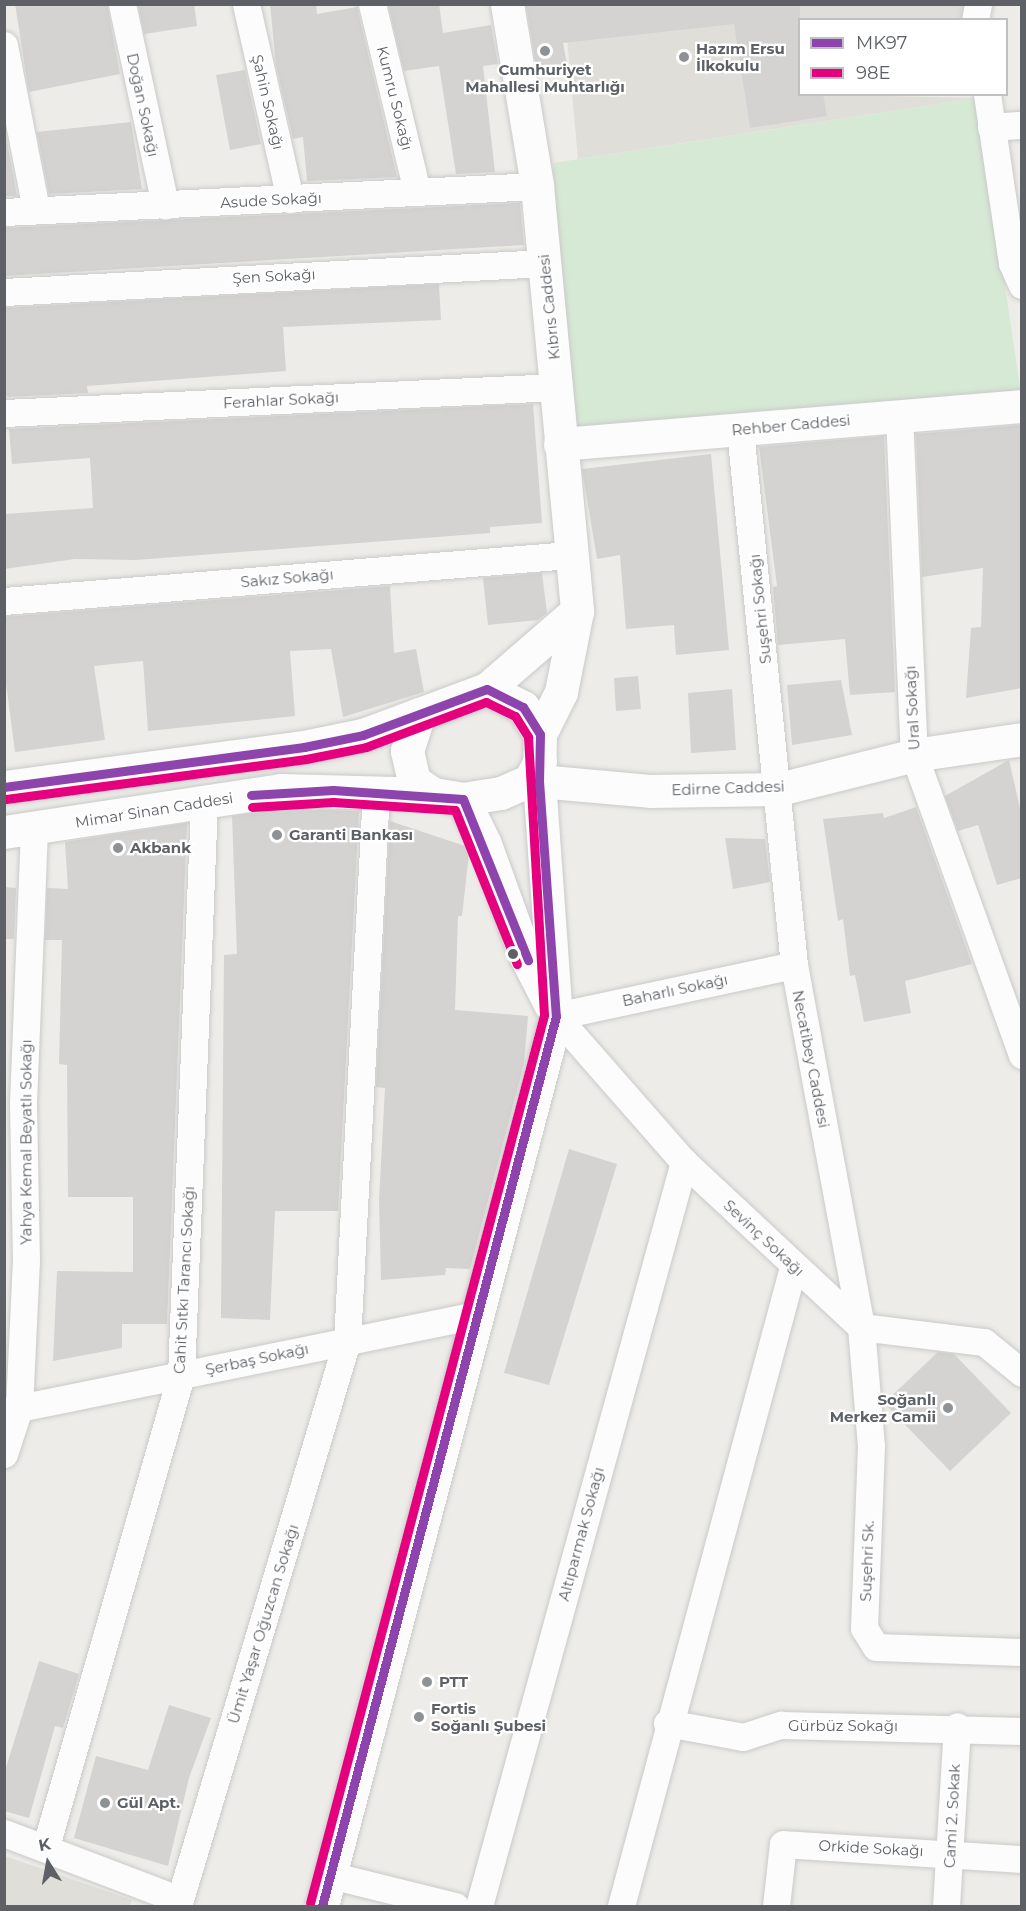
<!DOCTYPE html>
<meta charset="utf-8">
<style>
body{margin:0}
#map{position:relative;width:1026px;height:1911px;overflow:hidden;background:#edece8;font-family:Montserrat,sans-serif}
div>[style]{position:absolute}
.education>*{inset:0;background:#e0ded8}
.green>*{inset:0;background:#d6e9d4}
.building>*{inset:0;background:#d4d3d1}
.roads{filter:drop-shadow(0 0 2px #c9caca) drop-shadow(0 0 2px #c9caca)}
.street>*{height:27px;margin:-13.5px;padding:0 13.5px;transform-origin:13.5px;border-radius:13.5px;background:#fcfcfc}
.secondary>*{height:33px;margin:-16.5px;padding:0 16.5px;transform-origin:16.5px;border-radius:16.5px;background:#fcfcfc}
.bus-1>*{height:9px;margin:-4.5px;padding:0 4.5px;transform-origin:4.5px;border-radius:4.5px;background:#8e44ad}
.bus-2>*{height:9px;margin:-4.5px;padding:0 4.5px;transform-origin:4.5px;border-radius:4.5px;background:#e5007d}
.dots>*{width:16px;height:16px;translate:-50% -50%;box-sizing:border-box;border:3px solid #fff;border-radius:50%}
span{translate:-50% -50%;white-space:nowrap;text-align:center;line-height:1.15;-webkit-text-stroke:4.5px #fff;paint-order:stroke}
.poi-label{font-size:15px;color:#5d6166;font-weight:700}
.left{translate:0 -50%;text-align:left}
.right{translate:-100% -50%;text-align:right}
.street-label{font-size:15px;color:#5d6166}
.frame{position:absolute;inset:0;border:6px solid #5d6166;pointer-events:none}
.legend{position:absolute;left:798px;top:18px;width:210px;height:78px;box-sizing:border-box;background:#fff;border:2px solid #bec0c2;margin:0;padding:8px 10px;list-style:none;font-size:18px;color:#5d6166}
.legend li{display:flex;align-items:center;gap:12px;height:30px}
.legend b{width:30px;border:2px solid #bec0c2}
.north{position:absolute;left:18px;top:1833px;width:60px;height:60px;-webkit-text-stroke:4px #fff;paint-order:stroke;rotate:349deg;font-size:16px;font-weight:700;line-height:24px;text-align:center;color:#5d6166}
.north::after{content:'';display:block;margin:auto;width:21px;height:27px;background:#5d6166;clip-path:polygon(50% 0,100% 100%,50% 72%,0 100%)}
</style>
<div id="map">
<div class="education">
<i style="clip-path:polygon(564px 5px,968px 5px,970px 19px,800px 20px,800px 94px,977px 98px,578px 159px)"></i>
<i style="clip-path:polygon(5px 1856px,132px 1900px,130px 1906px,5px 1906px)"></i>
</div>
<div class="green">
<i style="clip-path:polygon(977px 98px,1021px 394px,570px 432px,553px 163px)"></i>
</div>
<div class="building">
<i style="clip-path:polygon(15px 4px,107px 4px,120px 74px,29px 92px)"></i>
<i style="clip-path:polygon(138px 4px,194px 4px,197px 26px,144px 34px)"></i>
<i style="clip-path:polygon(270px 4px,316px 4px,317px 14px,357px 7px,397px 177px,307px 181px,303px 137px,293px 139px,276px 65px)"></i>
<i style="clip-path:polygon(388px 4px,439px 4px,443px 33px,491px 25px,498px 64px,483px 66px,495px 172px,456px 174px,439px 66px,404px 71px)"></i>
<i style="clip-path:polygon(526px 4px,800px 4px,800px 94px,823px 94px,827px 116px,750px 128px,734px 24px,563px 43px,567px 64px,537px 70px)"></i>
<i style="clip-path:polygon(245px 70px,261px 144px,230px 150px,216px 75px)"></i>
<i style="clip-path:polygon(131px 122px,142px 189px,49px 194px,37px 132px)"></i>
<i style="clip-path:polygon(6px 136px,17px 196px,4px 196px)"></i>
<i style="clip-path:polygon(520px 203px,524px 245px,4px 276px,4px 228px)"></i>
<i style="clip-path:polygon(439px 284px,441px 320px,283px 327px,286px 371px,87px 386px,88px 393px,7px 397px,4px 390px,4px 308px)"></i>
<i style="clip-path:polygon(533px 404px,542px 523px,490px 527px,490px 533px,136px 560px,75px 559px,4px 569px,4px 514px,93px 508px,90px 458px,12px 464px,9px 429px)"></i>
<i style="clip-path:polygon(1022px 425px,1022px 688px,966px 698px,971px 628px,981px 627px,983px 568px,922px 577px,916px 434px)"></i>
<i style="clip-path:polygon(884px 436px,895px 692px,850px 695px,845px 639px,778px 645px,773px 587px,777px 586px,759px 447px)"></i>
<i style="clip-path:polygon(711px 454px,729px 650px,676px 655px,674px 625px,626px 629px,620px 555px,597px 559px,582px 469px)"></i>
<i style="clip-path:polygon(542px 573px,547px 613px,538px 620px,488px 625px,483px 578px)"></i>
<i style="clip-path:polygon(390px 586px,394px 653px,416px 649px,424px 692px,343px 717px,331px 649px,290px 651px,295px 716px,148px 731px,143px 661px,94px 666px,105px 740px,15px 752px,4px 668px,4px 617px)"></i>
<i style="clip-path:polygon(638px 676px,641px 709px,616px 711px,614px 678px)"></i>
<i style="clip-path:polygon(841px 680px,852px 735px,792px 745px,787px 685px)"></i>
<i style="clip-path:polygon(732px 689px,736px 750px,691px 753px,688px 693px)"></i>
<i style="clip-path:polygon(1009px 760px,1022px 817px,1022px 878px,997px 885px,978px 825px,958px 831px,945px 796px)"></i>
<i style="clip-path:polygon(916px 807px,972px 964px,905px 981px,911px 1013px,864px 1022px,855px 975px,850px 976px,843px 919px,838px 921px,823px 819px,883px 813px,884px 818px)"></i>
<i style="clip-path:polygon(282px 809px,359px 811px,338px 1211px,275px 1211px,270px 1320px,221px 1318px,224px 955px,237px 954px,232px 816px)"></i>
<i style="clip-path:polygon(390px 821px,465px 846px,469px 854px,462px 916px,458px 916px,455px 1010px,528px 1016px,524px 1064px,470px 1269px,446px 1268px,445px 1275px,381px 1280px,379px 1201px,385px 1088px,376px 1087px)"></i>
<i style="clip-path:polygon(187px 823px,167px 1324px,122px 1324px,122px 1348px,53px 1361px,57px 1271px,133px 1272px,133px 1197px,68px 1197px,67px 1065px,59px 1064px,62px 940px,45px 940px,47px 888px,68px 889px,65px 842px)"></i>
<i style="clip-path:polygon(725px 838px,765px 839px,770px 882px,733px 889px)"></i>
<i style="clip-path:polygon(4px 887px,16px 888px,14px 939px,4px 939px)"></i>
<i style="clip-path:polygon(569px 1149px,617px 1164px,549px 1385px,504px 1373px)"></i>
<i style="clip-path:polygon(938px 1352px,954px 1354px,1011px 1413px,950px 1471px,884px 1403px)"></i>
<i style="clip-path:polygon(39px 1661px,79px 1674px,63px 1728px,55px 1726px,29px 1818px,4px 1811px,4px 1774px)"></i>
<i style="clip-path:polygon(169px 1705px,211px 1718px,189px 1778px,168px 1866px,74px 1838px,96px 1756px,148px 1770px)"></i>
</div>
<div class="roads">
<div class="street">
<i style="left:122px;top:4px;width:206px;rotate:77.9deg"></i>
<i style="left:246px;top:4px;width:200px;rotate:77.3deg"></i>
<i style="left:372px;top:4px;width:193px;rotate:76.5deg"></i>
<i style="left:975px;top:20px;width:16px;rotate:-79deg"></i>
<i style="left:4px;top:45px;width:167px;rotate:79deg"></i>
<i style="left:987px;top:94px;width:171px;rotate:81.6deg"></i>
<i style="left:1012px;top:263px;width:24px;rotate:66deg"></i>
<i style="left:991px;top:127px;width:31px;rotate:-4deg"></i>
<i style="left:4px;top:212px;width:534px;rotate:-2.79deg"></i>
<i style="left:4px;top:292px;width:542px;rotate:-3.07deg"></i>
<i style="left:4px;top:413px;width:555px;rotate:-2.69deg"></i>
<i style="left:899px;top:415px;width:340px;rotate:87.5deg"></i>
<i style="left:914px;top:755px;width:319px;rotate:70.2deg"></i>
<i style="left:740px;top:430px;width:538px;rotate:84.24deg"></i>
<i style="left:794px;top:965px;width:368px;rotate:79.5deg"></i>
<i style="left:861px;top:1327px;width:119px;rotate:85.2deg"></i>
<i style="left:871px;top:1446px;width:182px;rotate:92.2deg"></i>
<i style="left:864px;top:1628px;width:22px;rotate:58deg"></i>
<i style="left:876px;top:1647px;width:146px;rotate:2deg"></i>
<i style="left:4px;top:601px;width:568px;rotate:-4.65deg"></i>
<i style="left:794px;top:965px;width:243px;rotate:167.9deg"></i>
<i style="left:556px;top:1016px;width:194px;rotate:48.8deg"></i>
<i style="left:684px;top:1162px;width:242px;rotate:43deg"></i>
<i style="left:861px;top:1327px;width:124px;rotate:7deg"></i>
<i style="left:984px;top:1342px;width:49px;rotate:39.2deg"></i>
<i style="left:4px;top:1411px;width:481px;rotate:-11.5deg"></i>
<i style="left:4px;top:1454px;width:48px;rotate:-71.9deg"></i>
<i style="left:19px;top:1408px;width:147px;rotate:-87.3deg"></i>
<i style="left:26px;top:1261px;width:158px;rotate:-91.1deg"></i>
<i style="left:23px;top:1103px;width:276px;rotate:-87.7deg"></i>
<i style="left:667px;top:1723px;width:77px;rotate:10.4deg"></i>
<i style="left:743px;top:1737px;width:40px;rotate:-18deg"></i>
<i style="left:781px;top:1725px;width:241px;rotate:1.4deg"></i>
<i style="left:4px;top:1833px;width:188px;rotate:20.8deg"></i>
<i style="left:46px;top:1846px;width:490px;rotate:-74deg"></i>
<i style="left:181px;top:1375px;width:572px;rotate:-87.7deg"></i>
<i style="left:330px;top:1875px;width:129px;rotate:13.9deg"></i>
<i style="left:178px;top:1906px;width:590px;rotate:-73.35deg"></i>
<i style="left:347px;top:1341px;width:550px;rotate:-86.98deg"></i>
<i style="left:479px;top:1906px;width:772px;rotate:-74.6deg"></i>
<i style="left:621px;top:1906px;width:662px;rotate:-74.93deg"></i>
<i style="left:776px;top:1906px;width:62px;rotate:-83.6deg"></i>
<i style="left:783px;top:1844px;width:239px;rotate:3.6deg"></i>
<i style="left:946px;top:1906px;width:180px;rotate:-86.5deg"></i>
</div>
<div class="secondary">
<i style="left:507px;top:4px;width:184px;rotate:80.6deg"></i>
<i style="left:537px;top:186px;width:427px;rotate:84.6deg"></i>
<i style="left:577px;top:611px;width:83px;rotate:101.2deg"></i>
<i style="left:561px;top:692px;width:47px;rotate:116.6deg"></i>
<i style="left:560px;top:444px;width:464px;rotate:-4.7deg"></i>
<i style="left:487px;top:689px;width:119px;rotate:-40.9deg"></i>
<i style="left:419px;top:714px;width:39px;rotate:108deg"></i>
<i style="left:407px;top:751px;width:31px;rotate:77deg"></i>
<i style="left:414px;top:781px;width:23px;rotate:34deg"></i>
<i style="left:539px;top:781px;width:111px;rotate:5.1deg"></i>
<i style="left:650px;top:791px;width:129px;rotate:-0.9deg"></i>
<i style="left:779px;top:789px;width:139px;rotate:-14.1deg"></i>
<i style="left:914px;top:755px;width:109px;rotate:-8.4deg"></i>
<i style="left:4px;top:787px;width:303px;rotate:-7.6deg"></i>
<i style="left:304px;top:747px;width:60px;rotate:-11.5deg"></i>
<i style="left:363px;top:735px;width:132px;rotate:-20.4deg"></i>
<i style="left:487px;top:689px;width:40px;rotate:26.6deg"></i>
<i style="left:523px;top:707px;width:32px;rotate:58deg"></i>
<i style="left:540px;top:734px;width:47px;rotate:91.2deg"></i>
<i style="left:539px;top:781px;width:236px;rotate:85.9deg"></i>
<i style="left:556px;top:1016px;width:920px;rotate:104.73deg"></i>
<i style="left:463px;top:799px;width:50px;rotate:63.9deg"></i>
<i style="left:485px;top:844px;width:120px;rotate:70.1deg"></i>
<i style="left:526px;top:957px;width:53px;rotate:62.9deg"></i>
<i style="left:4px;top:832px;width:280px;rotate:-8.6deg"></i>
<i style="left:281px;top:790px;width:152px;rotate:1.5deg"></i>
<i style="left:433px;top:794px;width:30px;rotate:9deg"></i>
<i style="left:463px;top:799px;width:38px;rotate:-9deg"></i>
<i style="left:501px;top:793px;width:32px;rotate:-24deg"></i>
<i style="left:530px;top:780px;width:22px;rotate:-63deg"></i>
</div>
</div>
<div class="bus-1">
<i style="left:4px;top:787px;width:303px;rotate:-7.6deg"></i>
<i style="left:304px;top:747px;width:60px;rotate:-11.5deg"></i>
<i style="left:363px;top:735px;width:132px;rotate:-20.4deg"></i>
<i style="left:487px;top:689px;width:40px;rotate:26.6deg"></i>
<i style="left:523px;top:707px;width:32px;rotate:58deg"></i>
<i style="left:540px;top:734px;width:47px;rotate:91.2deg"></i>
<i style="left:539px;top:781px;width:236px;rotate:85.9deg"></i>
<i style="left:556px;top:1016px;width:920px;rotate:104.73deg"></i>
<i style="left:251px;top:795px;width:82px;rotate:-3.5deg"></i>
<i style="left:333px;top:790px;width:130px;rotate:4deg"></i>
<i style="left:463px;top:799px;width:174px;rotate:68deg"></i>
</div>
<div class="bus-2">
<i style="left:6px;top:799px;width:303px;rotate:-7.6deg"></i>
<i style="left:306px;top:759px;width:61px;rotate:-11.3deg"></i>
<i style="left:366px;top:747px;width:128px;rotate:-20.6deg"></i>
<i style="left:486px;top:702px;width:32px;rotate:26deg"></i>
<i style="left:515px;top:716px;width:25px;rotate:58deg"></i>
<i style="left:528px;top:737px;width:278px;rotate:86.7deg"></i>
<i style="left:544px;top:1015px;width:918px;rotate:104.76deg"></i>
<i style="left:252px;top:807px;width:81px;rotate:-3.5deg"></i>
<i style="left:333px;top:802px;width:122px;rotate:3.8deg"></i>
<i style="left:455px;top:810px;width:166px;rotate:68.1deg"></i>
</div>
<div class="dots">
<i style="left:545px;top:51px;background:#8f9294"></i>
<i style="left:684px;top:57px;background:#8f9294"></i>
<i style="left:277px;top:835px;background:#8f9294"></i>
<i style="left:118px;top:848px;background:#8f9294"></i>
<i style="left:513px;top:954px;background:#5d6166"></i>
<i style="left:948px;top:1408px;background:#8f9294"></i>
<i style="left:427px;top:1682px;background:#8f9294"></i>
<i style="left:419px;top:1717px;background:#8f9294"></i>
<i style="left:105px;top:1803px;background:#8f9294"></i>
</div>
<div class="poi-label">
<span class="left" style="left:696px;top:57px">Hazım Ersu<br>İlkokulu</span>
<span style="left:545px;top:78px">Cumhuriyet<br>Mahallesi Muhtarlığı</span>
<span class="left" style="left:289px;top:835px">Garanti Bankası</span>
<span class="left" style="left:130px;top:848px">Akbank</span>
<span class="right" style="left:936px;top:1408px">Soğanlı<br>Merkez Camii</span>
<span class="left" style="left:439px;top:1682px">PTT</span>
<span class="left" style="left:431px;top:1717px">Fortis<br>Soğanlı Şubesi</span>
<span class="left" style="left:117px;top:1803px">Gül Apt.</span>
</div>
<div class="street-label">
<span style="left:395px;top:98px;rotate:76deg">Kumru Sokağı</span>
<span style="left:268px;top:102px;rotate:77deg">Şahin Sokağı</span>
<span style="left:143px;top:105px;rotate:78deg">Doğan Sokağı</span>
<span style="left:271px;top:200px;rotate:-3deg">Asude Sokağı</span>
<span style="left:274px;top:276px;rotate:-3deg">Şen Sokağı</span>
<span style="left:549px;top:307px;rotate:-96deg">Kıbrıs Caddesi</span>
<span style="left:281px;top:400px;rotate:-3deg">Ferahlar Sokağı</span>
<span style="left:791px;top:425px;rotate:-5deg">Rehber Caddesi</span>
<span style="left:287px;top:578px;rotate:-5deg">Sakız Sokağı</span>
<span style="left:760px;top:609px;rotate:-96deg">Suşehri Sokağı</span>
<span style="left:912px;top:708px;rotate:-93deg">Ural Sokağı</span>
<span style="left:728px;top:788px;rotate:-2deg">Edirne Caddesi</span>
<span style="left:154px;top:810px;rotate:-9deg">Mimar Sinan Caddesi</span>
<span style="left:675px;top:990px;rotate:-12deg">Baharlı Sokağı</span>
<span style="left:811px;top:1059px;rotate:79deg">Necatibey Caddesi</span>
<span style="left:26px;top:1142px;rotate:-90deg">Yahya Kemal Beyatlı Sokağı</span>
<span style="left:764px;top:1238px;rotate:43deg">Sevinç Sokağı</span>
<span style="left:184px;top:1280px;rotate:-87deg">Cahit Sıtkı Tarancı Sokağı</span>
<span style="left:257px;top:1359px;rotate:-12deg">Şerbaş Sokağı</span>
<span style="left:581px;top:1534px;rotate:-75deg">Altıparmak Sokağı</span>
<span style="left:867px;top:1561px;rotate:-88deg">Suşehri Sk.</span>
<span style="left:263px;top:1624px;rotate:-73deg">Ümit Yaşar Oğuzcan Sokağı</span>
<span style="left:843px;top:1726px">Gürbüz Sokağı</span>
<span style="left:952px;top:1816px;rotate:-87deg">Cami 2. Sokak</span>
<span style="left:871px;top:1848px;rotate:3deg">Orkide Sokağı</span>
</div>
<div class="frame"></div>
<ul class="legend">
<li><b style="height:8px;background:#8e44ad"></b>MK97</li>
<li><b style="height:8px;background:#e5007d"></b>98E</li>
</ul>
<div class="north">K</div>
</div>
